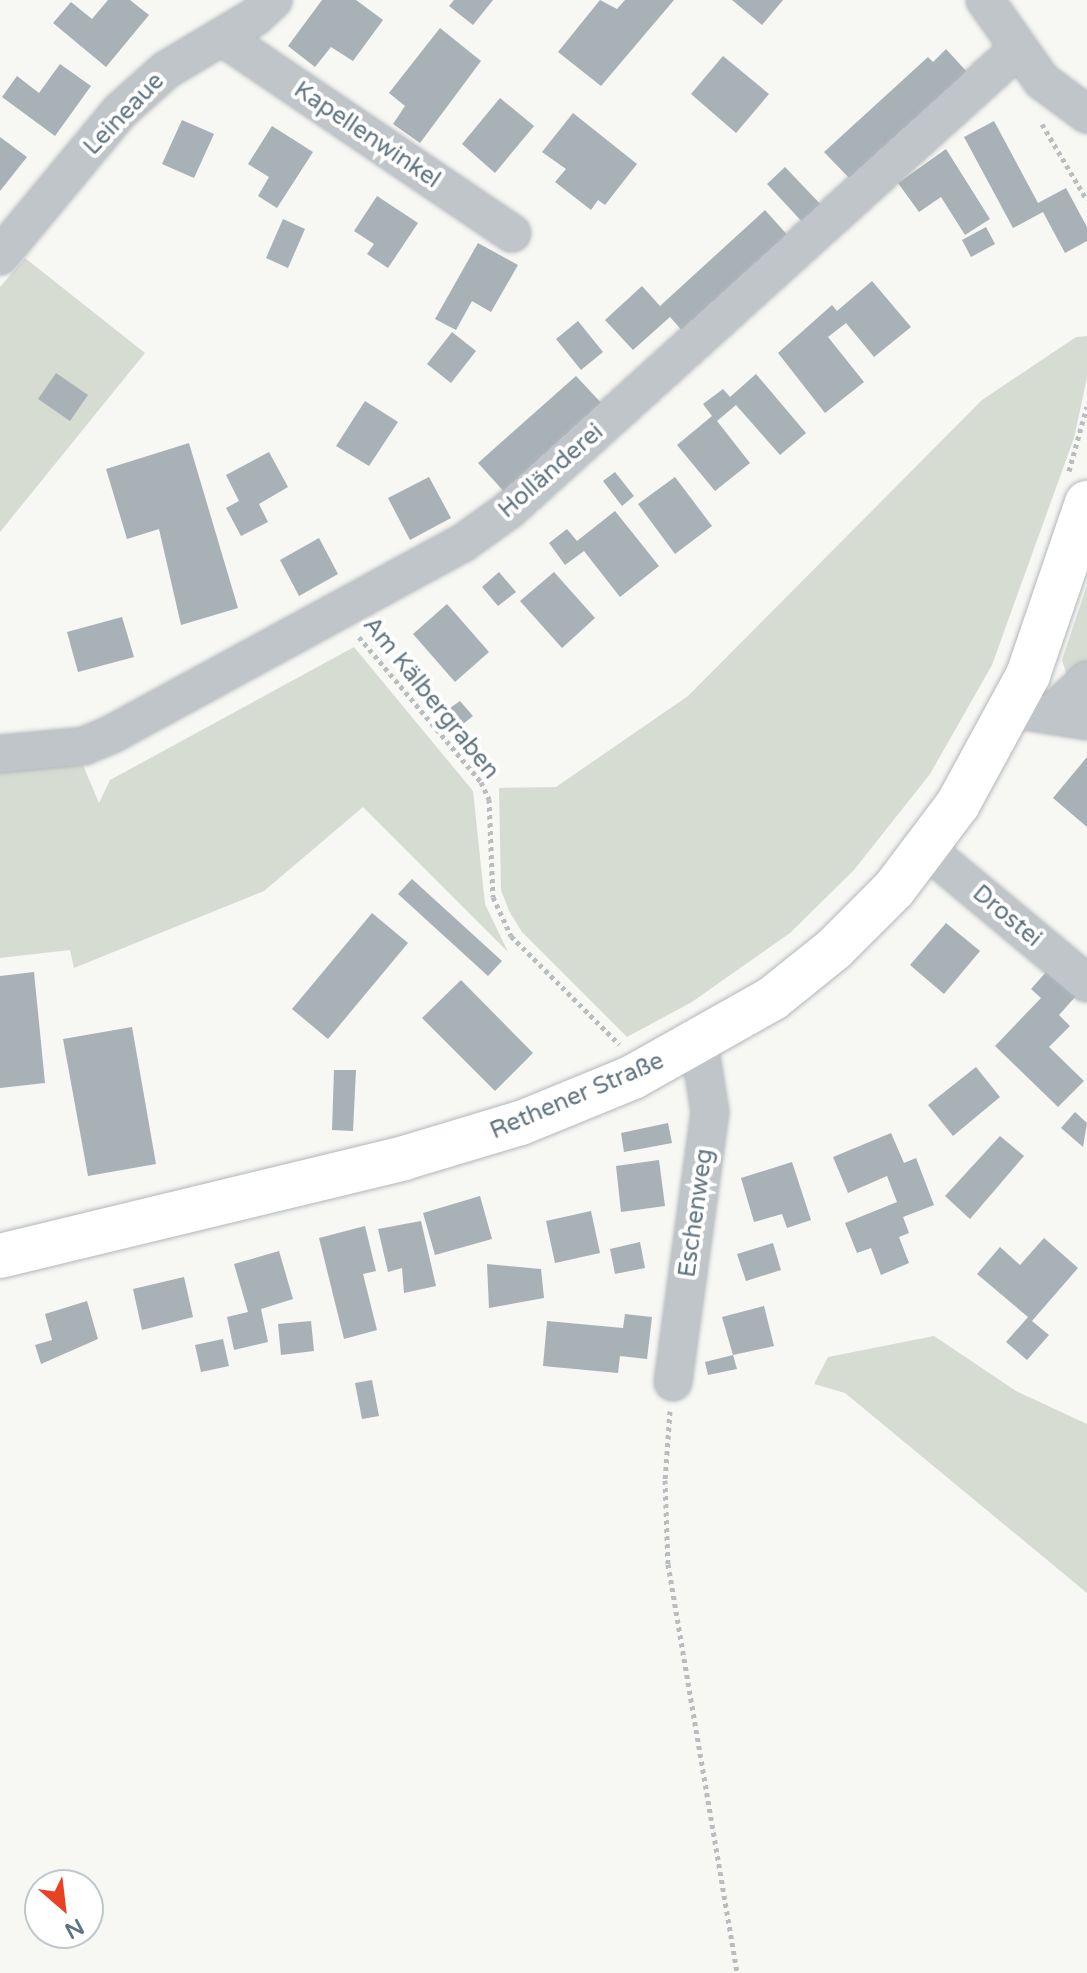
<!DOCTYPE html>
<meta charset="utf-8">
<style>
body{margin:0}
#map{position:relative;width:1087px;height:1973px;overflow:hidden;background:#f7f7f4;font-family:"Varela Round",sans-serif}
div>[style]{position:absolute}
.green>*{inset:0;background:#d7dcd3}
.building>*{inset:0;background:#a7b1b6}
.path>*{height:5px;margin-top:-2.5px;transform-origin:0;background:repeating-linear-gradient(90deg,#b9bdbf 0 4px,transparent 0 8px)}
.roads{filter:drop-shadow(0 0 2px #b1b7ba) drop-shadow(0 0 2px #b1b7ba)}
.minor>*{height:36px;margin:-18px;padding:0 18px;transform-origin:18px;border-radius:18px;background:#bfc5c8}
.major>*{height:44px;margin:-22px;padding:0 22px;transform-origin:22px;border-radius:22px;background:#fff}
span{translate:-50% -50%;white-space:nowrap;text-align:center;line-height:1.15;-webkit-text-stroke:8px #fff;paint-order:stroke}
.street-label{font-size:24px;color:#617580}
.north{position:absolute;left:24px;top:1869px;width:80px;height:80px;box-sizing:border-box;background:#fff;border:2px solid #c0c8cc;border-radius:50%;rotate:152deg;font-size:22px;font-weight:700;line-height:32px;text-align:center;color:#617580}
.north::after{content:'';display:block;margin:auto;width:28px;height:36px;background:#e84123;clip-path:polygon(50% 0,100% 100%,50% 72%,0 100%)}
</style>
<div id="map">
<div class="green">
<i style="clip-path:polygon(25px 258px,145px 353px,0 532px,0 287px)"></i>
<i style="clip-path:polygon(1087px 336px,1087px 378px,1074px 438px,992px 665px,930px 774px,854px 870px,790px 933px,692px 1002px,627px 1037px,522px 932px,509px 911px,501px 890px,499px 788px,556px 787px,688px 696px,982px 400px,1076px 337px)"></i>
<i style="clip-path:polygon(1087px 585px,1087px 666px,1067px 676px,1062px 660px)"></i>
<i style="clip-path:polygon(354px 647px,473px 791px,485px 904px,508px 952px,363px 807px,264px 891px,74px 968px,70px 950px,0 958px,0 770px,83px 765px,99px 803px,110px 780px)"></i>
<i style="clip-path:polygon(934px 1336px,1016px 1391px,1087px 1424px,1087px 1593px,845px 1393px,814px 1384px,828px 1357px)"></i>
</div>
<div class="building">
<i style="clip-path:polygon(108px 0,130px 0,149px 15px,106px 67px,53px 23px,71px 2px,92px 19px)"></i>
<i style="clip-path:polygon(322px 0,356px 0,383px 20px,353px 61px,331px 47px,315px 67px,288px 46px)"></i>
<i style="clip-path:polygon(454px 0,493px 0,473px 25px,449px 6px)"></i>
<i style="clip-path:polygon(600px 0,617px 9px,625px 0,674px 0,601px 86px,558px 52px)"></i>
<i style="clip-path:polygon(732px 0,783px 0,762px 25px)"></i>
<i style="clip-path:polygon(440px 28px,481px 61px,420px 143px,393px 124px,405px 106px,389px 93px)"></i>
<i style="clip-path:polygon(946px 49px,968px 73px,854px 183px,824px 152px,928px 57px,933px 62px)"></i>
<i style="clip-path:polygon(723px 56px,769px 94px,736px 133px,691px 94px)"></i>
<i style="clip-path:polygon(60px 64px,91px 86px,55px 136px,2px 97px,17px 76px,39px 93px)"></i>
<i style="clip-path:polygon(500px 98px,534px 126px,495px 173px,462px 144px)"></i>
<i style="clip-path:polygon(573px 113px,637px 164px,605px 205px,598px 200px,591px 210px,555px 182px,566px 169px,542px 152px)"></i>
<i style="clip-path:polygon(182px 120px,214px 134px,194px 178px,162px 164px)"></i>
<i style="clip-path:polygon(994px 121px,1038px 203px,1066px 188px,1087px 227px,1087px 241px,1065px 253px,1043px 212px,1013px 228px,964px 137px)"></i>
<i style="clip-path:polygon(272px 126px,313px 152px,277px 208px,258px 196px,269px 177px,248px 164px)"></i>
<i style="clip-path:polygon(0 137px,27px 157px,0 191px)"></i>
<i style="clip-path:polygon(946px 149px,990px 219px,965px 235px,941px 197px,919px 212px,898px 183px)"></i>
<i style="clip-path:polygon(785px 167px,825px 209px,806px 226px,767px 184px)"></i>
<i style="clip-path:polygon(377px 196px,418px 223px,388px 268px,367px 254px,374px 244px,354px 231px)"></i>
<i style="clip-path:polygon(765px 210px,791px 239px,686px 335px,670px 317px,633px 350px,605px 320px,642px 286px,660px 306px)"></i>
<i style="clip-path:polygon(283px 219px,305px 229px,288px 268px,266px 258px)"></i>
<i style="clip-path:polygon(986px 227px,995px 244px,971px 257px,962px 240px)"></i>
<i style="clip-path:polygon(478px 243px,518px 265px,491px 312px,472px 301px,456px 330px,435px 319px)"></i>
<i style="clip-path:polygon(872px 281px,911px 327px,874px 357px,846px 323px,828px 337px,864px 382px,825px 413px,778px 353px,832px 305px,837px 311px)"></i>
<i style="clip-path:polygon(578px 321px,603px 352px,581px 370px,556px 339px)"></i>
<i style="clip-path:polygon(452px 332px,476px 351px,451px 383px,427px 364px)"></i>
<i style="clip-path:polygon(56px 373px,88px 395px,70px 421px,38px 399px)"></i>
<i style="clip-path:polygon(756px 374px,806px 433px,780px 455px,736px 405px,717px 421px,750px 463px,715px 491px,677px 445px,712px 416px,703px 404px,723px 389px,730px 397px)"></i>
<i style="clip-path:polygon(576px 376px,605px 407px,507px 495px,478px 463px)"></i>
<i style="clip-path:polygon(365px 401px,398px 422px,369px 466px,336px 446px)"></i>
<i style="clip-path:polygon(189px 443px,238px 608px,181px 625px,159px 529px,127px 539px,106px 469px)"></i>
<i style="clip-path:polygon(269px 452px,288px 487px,259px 504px,268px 522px,241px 536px,226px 508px,239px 501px,226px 475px)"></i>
<i style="clip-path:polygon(615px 472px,634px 496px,622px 506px,603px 481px)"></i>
<i style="clip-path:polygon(429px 477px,451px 518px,410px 540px,388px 498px)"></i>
<i style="clip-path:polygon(675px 477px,712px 526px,675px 554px,638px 504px)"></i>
<i style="clip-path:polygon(615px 511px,659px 566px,620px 597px,584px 551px,565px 565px,549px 543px,567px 529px,577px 541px)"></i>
<i style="clip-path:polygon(319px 538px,338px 574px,299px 596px,280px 560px)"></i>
<i style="clip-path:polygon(499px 572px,516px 592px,498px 606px,482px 587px)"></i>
<i style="clip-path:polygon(554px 572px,595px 618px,562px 648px,520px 601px)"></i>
<i style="clip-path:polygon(447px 604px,489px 652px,455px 682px,413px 634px)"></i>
<i style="clip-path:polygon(122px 617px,134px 657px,78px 672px,67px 632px)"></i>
<i style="clip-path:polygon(460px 701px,473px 716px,463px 724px,450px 708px)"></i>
<i style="clip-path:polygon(1087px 757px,1087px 827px,1053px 798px)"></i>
<i style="clip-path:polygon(412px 879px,502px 961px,488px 976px,398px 894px)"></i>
<i style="clip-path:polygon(372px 913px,408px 943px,328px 1039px,292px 1009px)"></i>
<i style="clip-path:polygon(946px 923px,980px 951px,944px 994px,910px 965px)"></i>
<i style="clip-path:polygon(1048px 970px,1076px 996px,1059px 1015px,1070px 1026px,1049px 1047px,1084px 1081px,1058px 1107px,995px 1046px,1041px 998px,1031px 989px)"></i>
<i style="clip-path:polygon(34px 972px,45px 1083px,0 1088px,0 976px)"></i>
<i style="clip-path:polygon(461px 980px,533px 1053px,495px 1091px,422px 1018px)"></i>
<i style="clip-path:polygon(132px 1027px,156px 1164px,88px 1176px,63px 1039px)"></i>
<i style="clip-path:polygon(976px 1067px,1000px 1097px,953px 1136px,928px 1105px)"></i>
<i style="clip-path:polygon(334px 1070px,356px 1070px,353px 1131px,332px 1130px)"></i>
<i style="clip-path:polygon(1075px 1112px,1087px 1123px,1083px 1147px,1061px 1128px)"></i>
<i style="clip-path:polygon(668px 1123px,672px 1143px,624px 1152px,621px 1133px)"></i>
<i style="clip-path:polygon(891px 1133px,904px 1163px,916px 1158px,934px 1205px,903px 1217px,909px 1233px,899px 1237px,909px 1263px,881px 1275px,871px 1248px,857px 1253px,845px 1223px,897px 1202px,887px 1176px,848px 1193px,833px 1157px)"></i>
<i style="clip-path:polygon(1000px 1136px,1024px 1156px,970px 1219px,945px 1196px)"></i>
<i style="clip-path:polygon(659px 1160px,665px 1206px,621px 1212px,616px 1166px)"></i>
<i style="clip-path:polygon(792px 1162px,811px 1220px,787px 1228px,782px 1214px,754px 1222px,741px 1178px)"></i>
<i style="clip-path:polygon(480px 1196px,492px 1239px,435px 1255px,423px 1213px)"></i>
<i style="clip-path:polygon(591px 1211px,600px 1253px,555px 1263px,546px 1221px)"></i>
<i style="clip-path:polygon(421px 1221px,436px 1286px,404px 1293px,402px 1268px,388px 1272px,378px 1229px)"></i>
<i style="clip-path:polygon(365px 1226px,376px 1271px,363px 1274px,377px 1330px,344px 1339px,319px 1238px)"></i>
<i style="clip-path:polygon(1044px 1238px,1078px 1268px,1032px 1321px,1049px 1335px,1027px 1360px,1006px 1342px,1028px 1317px,977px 1274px,1000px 1247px,1020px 1265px)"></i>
<i style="clip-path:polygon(640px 1242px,645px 1268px,615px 1274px,610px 1249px)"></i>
<i style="clip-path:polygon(773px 1243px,781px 1270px,746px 1281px,737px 1254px)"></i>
<i style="clip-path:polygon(279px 1251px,293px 1299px,261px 1309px,268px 1342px,234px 1350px,227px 1317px,248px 1312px,234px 1264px)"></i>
<i style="clip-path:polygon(487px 1264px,541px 1269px,544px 1298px,489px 1308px)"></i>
<i style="clip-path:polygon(184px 1277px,193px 1317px,142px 1330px,133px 1289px)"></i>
<i style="clip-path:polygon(87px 1301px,98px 1339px,41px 1364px,35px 1345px,52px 1340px,45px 1314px)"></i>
<i style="clip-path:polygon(764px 1306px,774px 1346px,733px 1355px,722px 1317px)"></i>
<i style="clip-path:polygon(625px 1314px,652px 1317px,647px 1359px,620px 1356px,618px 1373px,543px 1366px,547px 1321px,623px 1328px)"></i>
<i style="clip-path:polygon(311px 1321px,314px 1351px,281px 1355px,278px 1324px)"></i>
<i style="clip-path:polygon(223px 1339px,229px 1366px,201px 1372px,195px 1345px)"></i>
<i style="clip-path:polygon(733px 1355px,737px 1369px,708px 1375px,705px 1362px)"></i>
<i style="clip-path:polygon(372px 1380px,379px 1416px,362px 1419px,355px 1383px)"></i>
</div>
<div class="path">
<i style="left:1042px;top:124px;width:88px;rotate:59.4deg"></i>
<i style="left:1069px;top:471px;width:67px;rotate:-74.5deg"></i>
<i style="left:359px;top:637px;width:189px;rotate:49.9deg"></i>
<i style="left:481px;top:782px;width:19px;rotate:65deg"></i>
<i style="left:489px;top:799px;width:98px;rotate:87.7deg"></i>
<i style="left:493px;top:897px;width:43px;rotate:65.2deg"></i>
<i style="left:511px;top:936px;width:153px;rotate:45deg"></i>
<i style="left:670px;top:1411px;width:69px;rotate:94.1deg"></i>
<i style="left:665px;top:1480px;width:84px;rotate:88deg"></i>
<i style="left:668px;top:1564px;width:415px;rotate:80.4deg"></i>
</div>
<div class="roads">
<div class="minor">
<i style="left:985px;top:0;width:99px;rotate:54.9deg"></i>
<i style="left:1042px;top:81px;width:56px;rotate:36.3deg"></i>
<i style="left:222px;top:37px;width:350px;rotate:34.1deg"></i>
<i style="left:0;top:256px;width:187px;rotate:-50.4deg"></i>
<i style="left:119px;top:112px;width:63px;rotate:-41.8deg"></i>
<i style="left:166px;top:70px;width:104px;rotate:-30.8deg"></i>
<i style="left:255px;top:17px;width:25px;rotate:-43deg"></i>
<i style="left:1012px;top:709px;width:76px;rotate:9.1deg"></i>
<i style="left:1050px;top:715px;width:51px;rotate:-43.4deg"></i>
<i style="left:0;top:754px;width:84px;rotate:-5.4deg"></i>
<i style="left:84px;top:746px;width:33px;rotate:-23deg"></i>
<i style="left:114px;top:733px;width:397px;rotate:-28.6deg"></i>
<i style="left:463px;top:543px;width:57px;rotate:-35.7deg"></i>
<i style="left:509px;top:510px;width:685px;rotate:-42.16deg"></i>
<i style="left:926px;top:849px;width:209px;rotate:39.8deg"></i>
<i style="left:673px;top:1382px;width:273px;rotate:-82.2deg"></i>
<i style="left:710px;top:1112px;width:70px;rotate:-99.1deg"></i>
</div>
<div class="major">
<i style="left:0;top:1256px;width:416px;rotate:-13.6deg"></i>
<i style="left:404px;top:1158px;width:122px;rotate:-16.7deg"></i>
<i style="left:521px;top:1123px;width:121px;rotate:-22.3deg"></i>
<i style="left:633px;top:1077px;width:161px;rotate:-29.4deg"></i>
<i style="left:773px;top:998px;width:78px;rotate:-38.8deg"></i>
<i style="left:834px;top:949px;width:85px;rotate:-45deg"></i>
<i style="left:894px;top:889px;width:106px;rotate:-53deg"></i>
<i style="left:958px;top:804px;width:147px;rotate:-61.5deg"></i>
<i style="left:1028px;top:675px;width:182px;rotate:-71.1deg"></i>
</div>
</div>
<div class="street-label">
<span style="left:124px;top:114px;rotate:-46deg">Leineaue</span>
<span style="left:367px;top:135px;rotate:34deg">Kapellenwinkel</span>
<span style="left:551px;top:471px;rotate:-41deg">Holländerei</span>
<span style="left:431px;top:698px;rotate:51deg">Am Kälbergraben</span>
<span style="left:1007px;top:916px;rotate:40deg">Drostei</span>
<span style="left:577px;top:1096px;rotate:-23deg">Rethener Straße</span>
<span style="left:696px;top:1213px;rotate:-82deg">Eschenweg</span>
</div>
<div class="north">N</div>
</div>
